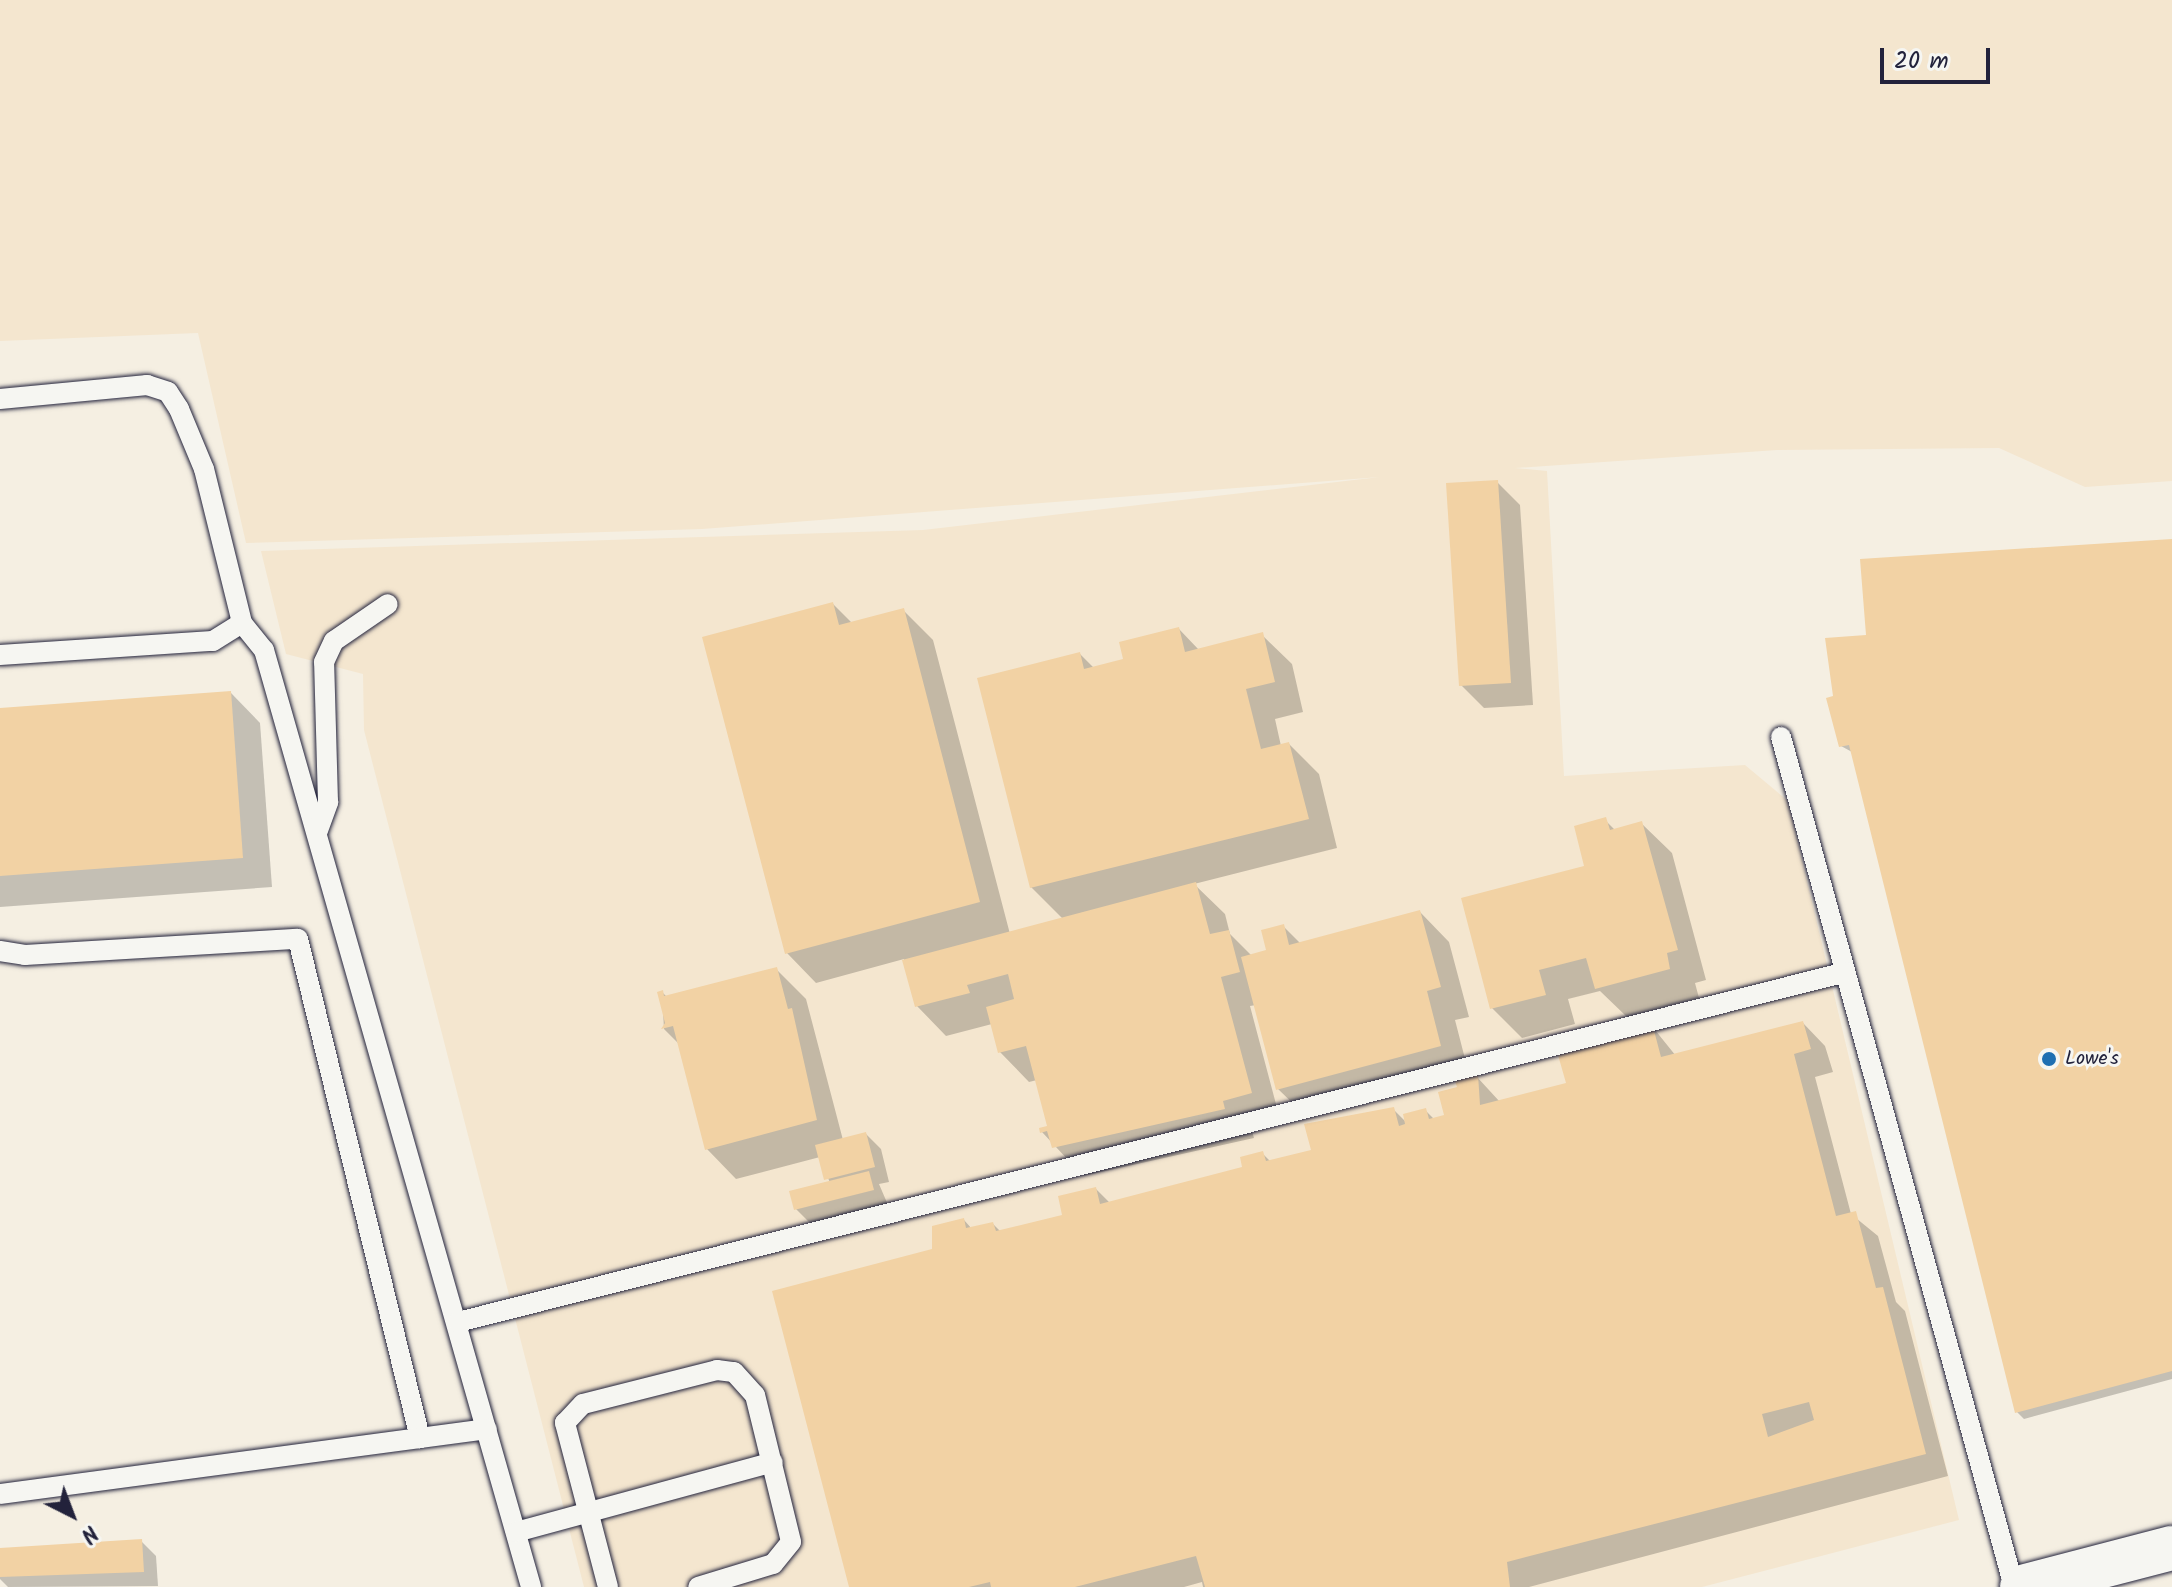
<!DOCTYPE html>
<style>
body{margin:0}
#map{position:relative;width:2172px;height:1587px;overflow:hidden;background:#f5efe2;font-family:Kalam,sans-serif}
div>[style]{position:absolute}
.built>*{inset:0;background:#f4e6cf}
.shadow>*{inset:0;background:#0003}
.building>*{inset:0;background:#f2d2a4}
.roads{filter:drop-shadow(0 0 2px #22223b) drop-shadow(0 0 2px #22223b)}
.service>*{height:20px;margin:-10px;padding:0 10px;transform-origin:10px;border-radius:10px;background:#f6f6f2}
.secondary>*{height:44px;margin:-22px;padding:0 22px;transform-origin:22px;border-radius:22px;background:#f6f6f2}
.dots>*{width:22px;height:22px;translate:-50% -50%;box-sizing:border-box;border:4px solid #f6f6f2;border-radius:50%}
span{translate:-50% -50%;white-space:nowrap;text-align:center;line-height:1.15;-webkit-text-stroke:6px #f6f6f2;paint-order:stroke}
.poi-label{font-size:20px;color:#22223b}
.left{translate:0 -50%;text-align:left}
.north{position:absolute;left:32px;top:1475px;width:80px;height:80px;-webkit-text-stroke:6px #f6f6f2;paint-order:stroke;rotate:138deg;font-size:22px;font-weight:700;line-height:32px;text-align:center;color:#22223b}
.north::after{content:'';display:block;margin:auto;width:28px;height:36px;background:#22223b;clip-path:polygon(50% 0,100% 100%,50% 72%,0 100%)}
.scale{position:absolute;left:1880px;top:48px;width:110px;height:36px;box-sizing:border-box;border:4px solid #22223b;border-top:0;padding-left:10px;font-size:24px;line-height:28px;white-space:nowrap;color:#22223b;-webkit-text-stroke:6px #f6f6f2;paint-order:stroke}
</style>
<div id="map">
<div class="built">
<i style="clip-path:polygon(0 0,2172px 0,2172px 481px,2085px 487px,1999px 448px,1777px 450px,1515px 468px,1547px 471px,1564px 776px,1745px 765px,1788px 801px,1959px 1520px,1702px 1587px,584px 1587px,364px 730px,363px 674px,286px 654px,261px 551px,923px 530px,1380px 477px,702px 529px,246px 543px,198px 333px,0 341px)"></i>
</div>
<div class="shadow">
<i style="clip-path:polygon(1497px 482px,1520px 505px,1533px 705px,1484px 708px,1461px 685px)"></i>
<i style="clip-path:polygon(2172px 541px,2172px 1379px,2024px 1419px,2017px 1412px,1852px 752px,1841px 746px,1836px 697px,1869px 636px)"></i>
<i style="clip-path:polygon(833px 604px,853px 624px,903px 610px,933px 640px,1010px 934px,1063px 919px,1031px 887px,1080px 654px,1094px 668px,1125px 660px,1179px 629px,1199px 650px,1262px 635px,1292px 664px,1303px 712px,1275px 719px,1281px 746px,1289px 744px,1319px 774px,1337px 848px,1194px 884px,1225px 914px,1230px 934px,1252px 956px,1269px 951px,1283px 926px,1301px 944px,1420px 912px,1449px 942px,1469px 1017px,1455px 1020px,1470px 1078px,1477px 1077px,1500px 1102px,1568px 1084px,1651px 1025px,1676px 1056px,1803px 1023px,1825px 1046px,1833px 1072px,1815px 1077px,1851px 1214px,1878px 1236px,1896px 1302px,1905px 1311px,1948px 1476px,1529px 1587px,1203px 1587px,1202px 1582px,1184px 1587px,851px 1587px,934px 1250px,964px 1220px,972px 1229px,993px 1224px,1001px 1232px,1065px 1216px,1096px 1189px,1110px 1203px,1245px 1168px,1262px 1153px,1271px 1162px,1313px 1151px,1393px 1109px,1407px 1123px,1425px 1110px,1434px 1119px,1446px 1116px,1459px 1088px,1456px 1079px,1308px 1118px,1278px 1089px,1256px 1005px,1250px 1006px,1281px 1123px,1252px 1131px,1254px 1138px,1083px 1176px,1042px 1132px,1049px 1127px,1037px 1080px,1029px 1082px,1000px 1052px,992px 1024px,946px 1036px,917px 1006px,904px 959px,816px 983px,787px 953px)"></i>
<i style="clip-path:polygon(231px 693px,260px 723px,272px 887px,0 907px,0 710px)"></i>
<i style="clip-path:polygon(1605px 820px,1616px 831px,1642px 824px,1672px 853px,1706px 980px,1695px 983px,1699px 998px,1627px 1017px,1600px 991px,1568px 999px,1575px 1024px,1522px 1038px,1492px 1008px,1587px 867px)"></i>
<i style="clip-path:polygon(776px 969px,806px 999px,843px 1140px,866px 1134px,881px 1149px,889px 1182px,879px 1184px,888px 1205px,811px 1224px,796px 1209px,830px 1183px,820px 1157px,736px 1179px,707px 1149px,679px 1044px,664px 1029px,662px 992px,667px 997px)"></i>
<i style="clip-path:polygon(141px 1541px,156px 1556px,158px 1586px,8px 1587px,0 1579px,0 1550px)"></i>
</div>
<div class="building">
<i style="clip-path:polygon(1498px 480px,1511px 683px,1459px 686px,1446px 483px)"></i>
<i style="clip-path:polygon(2172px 539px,2172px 1371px,2015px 1413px,1849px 745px,1839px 747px,1826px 698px,1833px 696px,1825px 638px,1866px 635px,1860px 559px)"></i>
<i style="clip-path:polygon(833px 602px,839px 625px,904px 608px,980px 902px,785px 954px,702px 637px)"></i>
<i style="clip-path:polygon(1179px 627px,1185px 652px,1263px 632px,1275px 682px,1246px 689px,1261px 749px,1289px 742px,1309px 819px,1030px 888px,977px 678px,1080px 652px,1084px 669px,1123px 659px,1119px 642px)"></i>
<i style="clip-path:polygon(231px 691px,243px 858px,0 876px,0 708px)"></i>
<i style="clip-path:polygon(1606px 817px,1610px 830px,1642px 821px,1678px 950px,1667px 953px,1670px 969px,1595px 989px,1586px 958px,1539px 970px,1546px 995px,1490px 1009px,1461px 898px,1584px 866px,1574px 826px)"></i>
<i style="clip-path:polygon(1196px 882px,1210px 934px,1229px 930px,1240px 972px,1221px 977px,1252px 1093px,1223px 1101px,1225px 1109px,1052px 1148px,1047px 1131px,1040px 1133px,1039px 1128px,1047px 1126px,1026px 1046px,998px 1053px,986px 1007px,1014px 999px,1008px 974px,967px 985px,970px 993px,915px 1007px,902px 960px)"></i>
<i style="clip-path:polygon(1420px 910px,1441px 987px,1427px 991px,1441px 1046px,1276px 1090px,1241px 957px,1266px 950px,1261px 930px,1284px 924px,1289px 945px)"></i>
<i style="clip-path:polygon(777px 967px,788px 1009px,792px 1008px,817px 1120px,705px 1150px,673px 1026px,661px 1029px,665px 1023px,657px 992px,663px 990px,664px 996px)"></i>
<i style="clip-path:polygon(evenodd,1803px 1021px,1811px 1049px,1794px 1054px,1836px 1216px,1856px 1211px,1876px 1288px,1883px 1287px,1926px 1454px,1507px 1562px,1510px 1587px,1205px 1587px,1196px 1556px,1075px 1587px,991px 1587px,990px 1582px,969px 1587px,849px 1587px,772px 1291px,932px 1249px,932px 1226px,964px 1218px,966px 1228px,993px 1222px,996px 1231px,1062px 1215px,1058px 1196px,1096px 1187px,1100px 1204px,1242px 1167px,1240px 1157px,1263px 1151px,1266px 1161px,1311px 1150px,1304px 1124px,1394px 1107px,1399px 1126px,1405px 1124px,1403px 1114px,1426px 1108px,1429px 1119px,1444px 1115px,1438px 1092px,1457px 1087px,1454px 1078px,1478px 1074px,1480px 1105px,1566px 1083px,1556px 1048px,1652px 1023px,1661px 1057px,1803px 1021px,1809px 1402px,1814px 1420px,1768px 1437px,1762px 1414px,1809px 1402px)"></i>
<i style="clip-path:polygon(866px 1132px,875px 1167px,824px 1180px,815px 1145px)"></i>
<i style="clip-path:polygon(869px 1171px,874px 1190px,794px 1210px,789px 1191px)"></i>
<i style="clip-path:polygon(142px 1539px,144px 1572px,0 1577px,0 1548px)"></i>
</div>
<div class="roads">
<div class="service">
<i style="left:0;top:399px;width:148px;rotate:-5.4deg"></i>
<i style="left:147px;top:385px;width:22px;rotate:18deg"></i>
<i style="left:168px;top:392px;width:20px;rotate:57deg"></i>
<i style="left:179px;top:409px;width:65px;rotate:67.4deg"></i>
<i style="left:204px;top:469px;width:159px;rotate:76.1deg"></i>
<i style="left:242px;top:623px;width:35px;rotate:51deg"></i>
<i style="left:264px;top:650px;width:974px;rotate:74.09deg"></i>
<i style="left:0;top:655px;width:213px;rotate:-3.8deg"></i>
<i style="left:213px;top:641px;width:34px;rotate:-32deg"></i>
<i style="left:1781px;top:737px;width:881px;rotate:74.67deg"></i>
<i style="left:317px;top:833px;width:33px;rotate:-70deg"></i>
<i style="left:328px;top:802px;width:140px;rotate:-91.6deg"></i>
<i style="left:324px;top:662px;width:23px;rotate:-65deg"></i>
<i style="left:334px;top:641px;width:65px;rotate:-34.4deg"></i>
<i style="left:0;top:951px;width:25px;rotate:9deg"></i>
<i style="left:25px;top:955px;width:273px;rotate:-3.4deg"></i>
<i style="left:298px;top:939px;width:514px;rotate:76.26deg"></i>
<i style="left:458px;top:1322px;width:1431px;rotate:-14.15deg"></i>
<i style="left:0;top:1494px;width:491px;rotate:-7.6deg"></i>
<i style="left:516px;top:1532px;width:266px;rotate:-15.2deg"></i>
<i style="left:608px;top:1587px;width:170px;rotate:-104.7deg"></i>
<i style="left:565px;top:1423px;width:26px;rotate:-47deg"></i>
<i style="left:583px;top:1404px;width:138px;rotate:-14.2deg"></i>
<i style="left:717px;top:1370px;width:17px;rotate:7deg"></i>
<i style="left:734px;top:1372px;width:31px;rotate:48deg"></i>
<i style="left:755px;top:1395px;width:151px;rotate:76.2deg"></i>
<i style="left:791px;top:1542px;width:28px;rotate:129deg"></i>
<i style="left:773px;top:1564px;width:78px;rotate:163deg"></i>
</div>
<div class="secondary">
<i style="left:2022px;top:1587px;width:155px;rotate:-14.6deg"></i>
</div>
</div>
<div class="dots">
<i style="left:2049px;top:1059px;background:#1f6fb2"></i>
</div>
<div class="poi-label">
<span class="left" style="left:2065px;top:1059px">Lowe's</span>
</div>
<div class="north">N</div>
<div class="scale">20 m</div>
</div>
